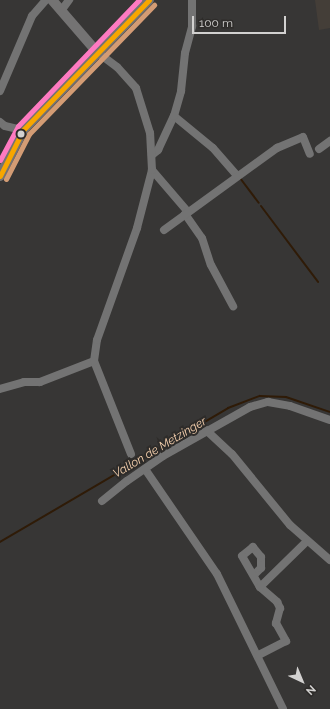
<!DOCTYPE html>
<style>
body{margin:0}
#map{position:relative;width:330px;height:709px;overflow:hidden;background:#373635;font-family:Raleway,sans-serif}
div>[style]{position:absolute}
.built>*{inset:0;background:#443e38}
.stream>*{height:2px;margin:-1px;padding:0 1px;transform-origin:1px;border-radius:1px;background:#2f1b07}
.minor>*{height:8px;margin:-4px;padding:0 4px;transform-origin:4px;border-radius:4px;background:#737373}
.major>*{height:10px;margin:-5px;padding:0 5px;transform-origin:5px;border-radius:5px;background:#747373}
.bus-1>*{height:5px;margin:-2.5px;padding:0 2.5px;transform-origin:2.5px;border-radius:2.5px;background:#f7a600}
.bus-2>*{height:5px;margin:-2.5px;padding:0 2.5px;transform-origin:2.5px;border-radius:2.5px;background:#d39c74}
.bus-3>*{height:5px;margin:-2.5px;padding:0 2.5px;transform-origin:2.5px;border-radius:2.5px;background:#fe7ac1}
.dots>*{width:11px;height:11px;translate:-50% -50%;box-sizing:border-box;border:2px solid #2e2c2a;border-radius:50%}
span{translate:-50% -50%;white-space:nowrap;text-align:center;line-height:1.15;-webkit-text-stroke:4px #2e2c2a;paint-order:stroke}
.water-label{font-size:12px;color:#f9d3b0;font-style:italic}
.north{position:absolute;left:282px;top:661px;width:40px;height:40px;-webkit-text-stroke:3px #2e2c2a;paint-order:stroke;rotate:136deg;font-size:11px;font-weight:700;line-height:16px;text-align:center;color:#d2d1d0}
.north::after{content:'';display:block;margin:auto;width:14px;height:18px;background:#d2d1d0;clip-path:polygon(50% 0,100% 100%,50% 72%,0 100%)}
.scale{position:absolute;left:192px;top:16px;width:94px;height:18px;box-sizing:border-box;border:2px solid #d2d1d0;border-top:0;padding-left:5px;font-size:12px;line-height:14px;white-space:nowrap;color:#d2d1d0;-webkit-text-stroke:3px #2e2c2a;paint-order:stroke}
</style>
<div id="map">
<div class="built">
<i style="clip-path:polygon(315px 0,330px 0,330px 28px,319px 30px)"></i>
</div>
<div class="stream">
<i style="left:240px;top:178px;width:31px;rotate:53deg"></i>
<i style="left:261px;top:206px;width:95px;rotate:53.1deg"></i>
<i style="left:0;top:542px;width:264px;rotate:-30.4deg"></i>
<i style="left:228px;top:408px;width:34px;rotate:-21deg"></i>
<i style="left:260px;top:396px;width:26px;rotate:2deg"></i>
<i style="left:286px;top:397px;width:46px;rotate:18.8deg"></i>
</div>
<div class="minor">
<i style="left:61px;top:11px;width:14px;rotate:-54deg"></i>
<i style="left:0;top:91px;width:82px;rotate:-66.9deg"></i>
<i style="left:32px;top:16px;width:21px;rotate:-49deg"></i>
<i style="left:174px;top:116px;width:50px;rotate:39.4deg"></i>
<i style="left:213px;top:148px;width:37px;rotate:49deg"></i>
<i style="left:0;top:122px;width:6px;rotate:39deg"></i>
<i style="left:5px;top:126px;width:18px;rotate:13deg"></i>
<i style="left:319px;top:149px;width:14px;rotate:-36deg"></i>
<i style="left:152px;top:155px;width:8px;rotate:-40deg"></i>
<i style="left:158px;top:150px;width:38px;rotate:-65deg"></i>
<i style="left:174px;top:116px;width:26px;rotate:-74deg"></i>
<i style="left:181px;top:91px;width:38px;rotate:-84deg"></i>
<i style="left:185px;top:53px;width:28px;rotate:-75deg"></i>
<i style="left:192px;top:26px;width:26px;rotate:-90deg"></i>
<i style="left:152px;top:170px;width:55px;rotate:49.4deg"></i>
<i style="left:185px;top:214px;width:29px;rotate:55deg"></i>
<i style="left:202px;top:238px;width:28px;rotate:72deg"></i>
<i style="left:211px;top:265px;width:47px;rotate:61.8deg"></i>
<i style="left:164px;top:230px;width:140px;rotate:-36deg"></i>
<i style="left:277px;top:148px;width:28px;rotate:-23deg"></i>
<i style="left:303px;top:137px;width:18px;rotate:68deg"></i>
<i style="left:94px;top:361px;width:100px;rotate:68.3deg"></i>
<i style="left:0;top:389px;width:25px;rotate:-16deg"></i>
<i style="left:24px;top:382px;width:16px"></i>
<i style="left:40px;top:382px;width:58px;rotate:-21.3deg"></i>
<i style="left:94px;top:361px;width:21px;rotate:-82deg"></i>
<i style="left:97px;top:340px;width:119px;rotate:-70.3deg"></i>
<i style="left:137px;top:228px;width:60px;rotate:-75.5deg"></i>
<i style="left:152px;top:170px;width:37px;rotate:-93deg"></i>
<i style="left:150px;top:133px;width:47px;rotate:-107.3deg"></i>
<i style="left:136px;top:88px;width:28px;rotate:-132deg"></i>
<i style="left:117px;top:67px;width:25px;rotate:-143deg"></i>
<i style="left:206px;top:430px;width:35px;rotate:43deg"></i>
<i style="left:232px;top:454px;width:92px;rotate:50.8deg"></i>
<i style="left:290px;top:525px;width:53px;rotate:41.2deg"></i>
<i style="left:145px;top:469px;width:127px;rotate:55.6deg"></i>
<i style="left:217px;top:574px;width:150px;rotate:63.9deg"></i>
<i style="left:102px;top:501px;width:32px;rotate:-39deg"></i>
<i style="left:127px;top:481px;width:44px;rotate:-34.8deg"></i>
<i style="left:163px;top:456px;width:100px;rotate:-29.4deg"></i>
<i style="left:250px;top:407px;width:19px;rotate:-16deg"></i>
<i style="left:268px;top:402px;width:22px;rotate:10deg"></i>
<i style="left:290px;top:406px;width:42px;rotate:19.3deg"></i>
<i style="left:254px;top:575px;width:10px;rotate:-45deg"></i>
<i style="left:261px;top:568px;width:11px;rotate:-90deg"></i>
<i style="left:261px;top:557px;width:13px;rotate:-129deg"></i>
<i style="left:253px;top:547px;width:14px;rotate:141deg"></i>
<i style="left:242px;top:556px;width:36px;rotate:60deg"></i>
<i style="left:260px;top:587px;width:23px;rotate:41deg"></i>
<i style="left:277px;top:602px;width:7px;rotate:63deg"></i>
<i style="left:280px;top:608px;width:16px;rotate:105deg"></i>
<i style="left:276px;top:623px;width:21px;rotate:61deg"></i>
<i style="left:286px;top:641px;width:31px;rotate:153deg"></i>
<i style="left:260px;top:587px;width:66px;rotate:-44.4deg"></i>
</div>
<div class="major">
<i style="left:52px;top:0;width:69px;rotate:49.1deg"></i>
<i style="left:0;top:176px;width:51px;rotate:-63.4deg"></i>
<i style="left:23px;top:130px;width:181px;rotate:-45.9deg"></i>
</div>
<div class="bus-1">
<i style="left:0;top:176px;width:51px;rotate:-63.4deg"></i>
<i style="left:23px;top:130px;width:181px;rotate:-45.9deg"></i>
</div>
<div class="bus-2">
<i style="left:6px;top:179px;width:51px;rotate:-62.9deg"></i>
<i style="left:29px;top:134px;width:180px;rotate:-45.9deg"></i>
</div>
<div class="bus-3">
<i style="left:0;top:160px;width:38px;rotate:-62deg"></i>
<i style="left:18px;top:126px;width:175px;rotate:-46.2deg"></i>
</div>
<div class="dots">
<i style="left:21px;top:134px;background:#d2d1d0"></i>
</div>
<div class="water-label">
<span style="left:160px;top:448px;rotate:-31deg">Vallon de Metzinger</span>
</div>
<div class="north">N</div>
<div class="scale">100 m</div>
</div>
